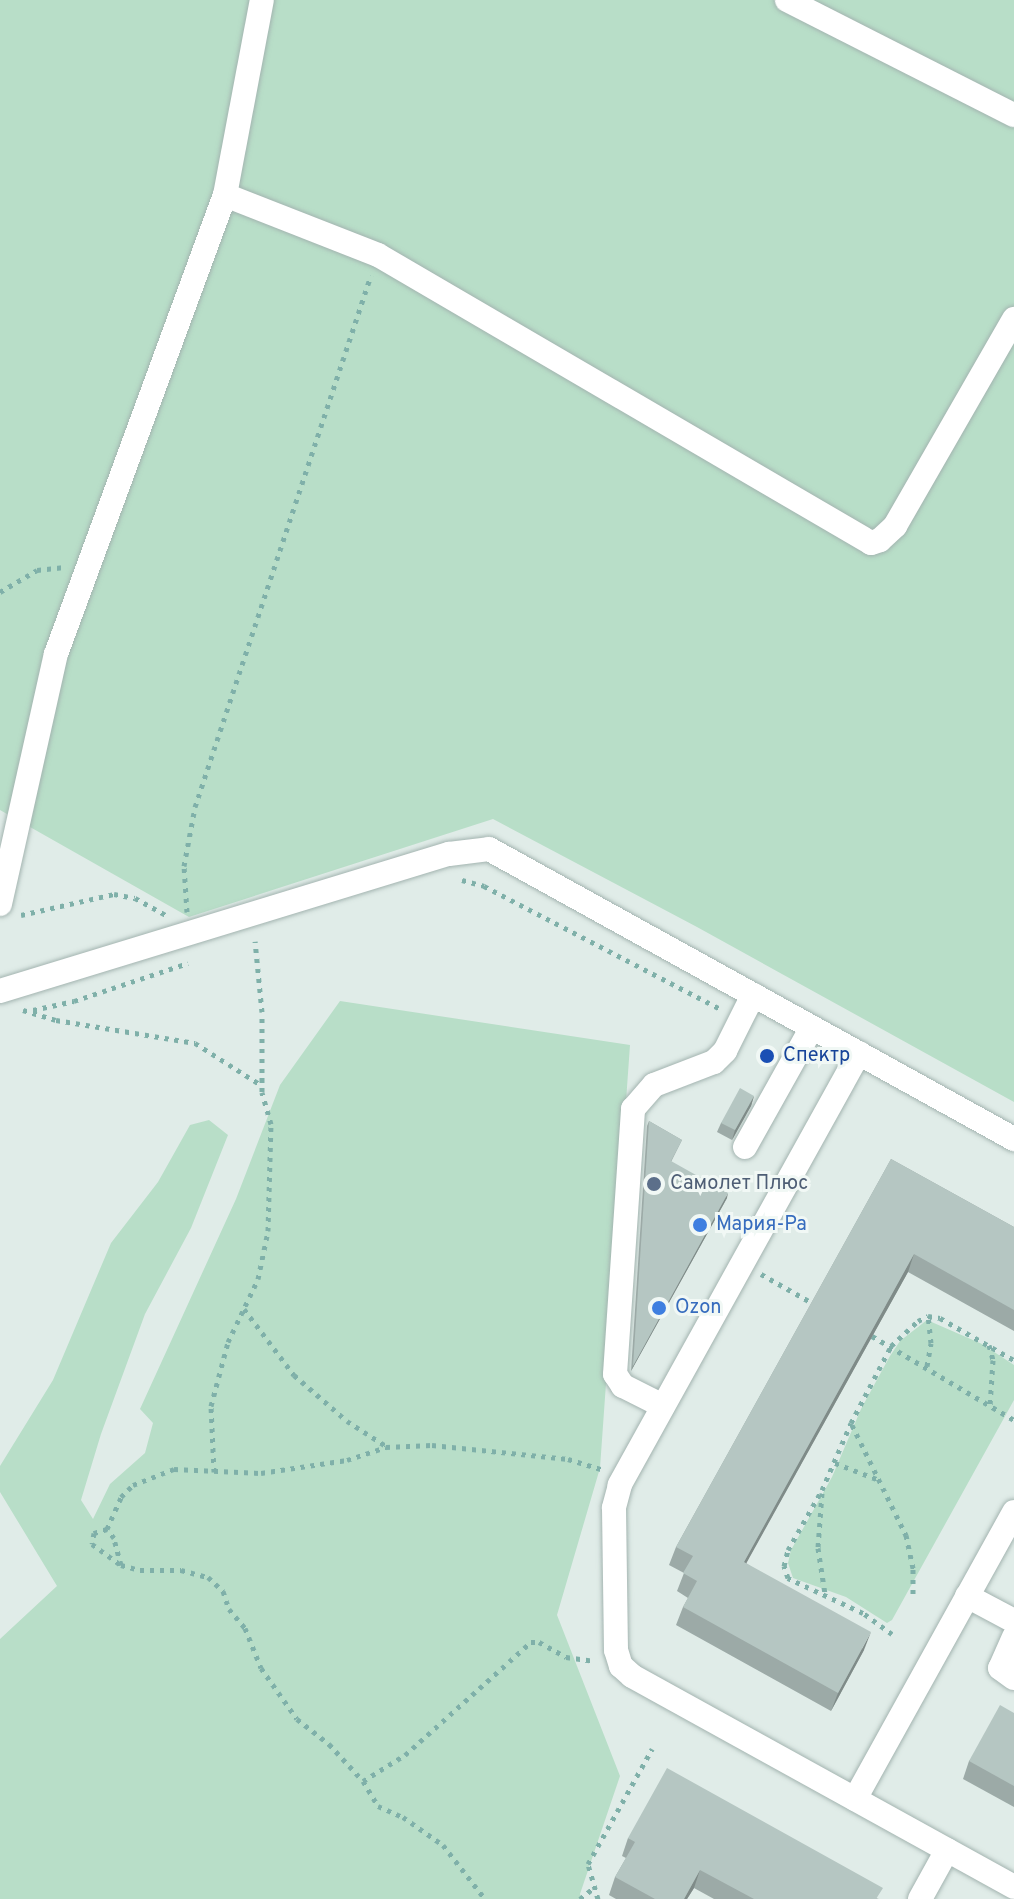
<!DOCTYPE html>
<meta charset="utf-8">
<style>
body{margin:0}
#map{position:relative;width:1014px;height:1899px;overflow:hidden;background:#e0ece8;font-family:Overpass,sans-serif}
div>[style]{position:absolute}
.green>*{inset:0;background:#b8dec8}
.path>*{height:5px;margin-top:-2.5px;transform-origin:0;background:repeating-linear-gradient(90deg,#7fb0a9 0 4px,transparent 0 10px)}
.roads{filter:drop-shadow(0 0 2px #a3b4b0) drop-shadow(0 0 2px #a3b4b0)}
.minor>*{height:24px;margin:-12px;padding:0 12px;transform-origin:12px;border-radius:12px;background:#fff}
.wall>*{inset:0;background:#9caaa7}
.shaded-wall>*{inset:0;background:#7f8b88}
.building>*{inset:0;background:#b5c6c2}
.dots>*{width:22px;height:22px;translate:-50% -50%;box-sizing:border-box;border:4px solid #f1f8f5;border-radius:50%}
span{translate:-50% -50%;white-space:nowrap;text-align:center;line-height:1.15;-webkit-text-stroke:6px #f1f8f5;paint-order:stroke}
.transit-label{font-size:20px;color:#164399}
.left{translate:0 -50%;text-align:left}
.service-label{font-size:20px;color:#4e5e75}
.shop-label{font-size:20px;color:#366cbe}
</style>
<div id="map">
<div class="green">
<i style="clip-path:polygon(0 0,1014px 0,1014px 1102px,697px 927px,493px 819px,189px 917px,0 810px)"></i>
<i style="clip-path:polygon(340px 1001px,630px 1045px,600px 1468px,557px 1615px,620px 1776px,580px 1894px,582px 1899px,0 1899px,0 1639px,57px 1586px,0 1492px,0 1466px,53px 1380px,111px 1243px,158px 1182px,190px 1125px,209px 1120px,228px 1135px,191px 1228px,145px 1314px,101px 1434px,81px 1500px,93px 1519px,110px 1484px,145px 1453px,153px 1423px,140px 1409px,236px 1199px,280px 1085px)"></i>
<i style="clip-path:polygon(927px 1320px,982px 1344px,1014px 1365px,1014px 1400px,892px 1620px,887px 1623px,846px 1597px,793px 1578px,788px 1563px,791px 1550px,832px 1477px,861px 1409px,890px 1356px,900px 1341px)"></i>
</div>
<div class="path">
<i style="left:0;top:592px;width:43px;rotate:-30.7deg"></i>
<i style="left:37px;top:570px;width:28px;rotate:-6deg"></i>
<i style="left:462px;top:880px;width:23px;rotate:15deg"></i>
<i style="left:484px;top:886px;width:266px;rotate:27.5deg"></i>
<i style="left:187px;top:912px;width:46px;rotate:-93.7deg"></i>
<i style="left:184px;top:866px;width:60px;rotate:-79.4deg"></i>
<i style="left:195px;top:807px;width:560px;rotate:-71.69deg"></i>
<i style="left:21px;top:915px;width:95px;rotate:-12.7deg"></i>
<i style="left:114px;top:894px;width:21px;rotate:11deg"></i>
<i style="left:135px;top:898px;width:37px;rotate:29deg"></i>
<i style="left:23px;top:1010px;width:34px;rotate:17deg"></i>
<i style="left:56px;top:1020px;width:141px;rotate:9.4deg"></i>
<i style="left:195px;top:1043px;width:78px;rotate:32.5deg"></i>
<i style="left:33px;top:1010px;width:42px;rotate:-12.4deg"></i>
<i style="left:74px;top:1001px;width:120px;rotate:-18.4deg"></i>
<i style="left:761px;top:1274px;width:61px;rotate:29.5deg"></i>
<i style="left:244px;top:1309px;width:83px;rotate:52.9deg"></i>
<i style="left:294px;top:1375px;width:70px;rotate:41deg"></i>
<i style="left:347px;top:1421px;width:46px;rotate:32.7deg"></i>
<i style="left:872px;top:1336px;width:165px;rotate:30.6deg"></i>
<i style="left:989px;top:1345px;width:16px;rotate:75deg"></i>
<i style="left:993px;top:1360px;width:47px;rotate:93.7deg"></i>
<i style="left:927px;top:1366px;width:23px;rotate:-80deg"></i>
<i style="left:931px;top:1343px;width:27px;rotate:-96deg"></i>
<i style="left:852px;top:1425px;width:123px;rotate:63.9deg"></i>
<i style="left:906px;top:1535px;width:35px;rotate:78deg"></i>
<i style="left:913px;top:1569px;width:29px;rotate:90deg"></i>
<i style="left:835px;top:1463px;width:47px;rotate:21.1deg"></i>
<i style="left:214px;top:1472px;width:66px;rotate:-92.6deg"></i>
<i style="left:211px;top:1406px;width:66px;rotate:-75.1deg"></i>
<i style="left:228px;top:1342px;width:70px;rotate:-64.5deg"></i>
<i style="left:258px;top:1279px;width:49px;rotate:-78.2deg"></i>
<i style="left:268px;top:1231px;width:107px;rotate:-88.4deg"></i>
<i style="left:271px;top:1124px;width:33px;rotate:-106deg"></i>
<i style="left:262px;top:1092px;width:80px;rotate:-90deg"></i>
<i style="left:262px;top:1012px;width:71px;rotate:-95.6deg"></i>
<i style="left:822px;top:1493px;width:55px;rotate:94.2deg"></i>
<i style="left:818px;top:1548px;width:47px;rotate:81.3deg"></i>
<i style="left:107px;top:1529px;width:35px;rotate:-66deg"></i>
<i style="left:121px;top:1497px;width:17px;rotate:-45deg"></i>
<i style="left:133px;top:1485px;width:44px;rotate:-21.3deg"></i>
<i style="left:174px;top:1469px;width:87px;rotate:2.6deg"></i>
<i style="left:261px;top:1473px;width:87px;rotate:-8.6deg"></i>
<i style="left:347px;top:1460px;width:41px;rotate:-18.4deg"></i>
<i style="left:386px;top:1447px;width:46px;rotate:-2.5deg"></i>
<i style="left:432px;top:1445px;width:137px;rotate:5.9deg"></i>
<i style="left:568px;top:1459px;width:38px;rotate:17deg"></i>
<i style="left:121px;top:1565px;width:28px;rotate:-105deg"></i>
<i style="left:114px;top:1538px;width:11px;rotate:-128deg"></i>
<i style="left:107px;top:1529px;width:14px;rotate:163deg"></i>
<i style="left:94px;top:1533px;width:11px;rotate:100deg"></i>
<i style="left:92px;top:1544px;width:36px;rotate:36deg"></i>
<i style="left:121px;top:1565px;width:20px;rotate:15deg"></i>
<i style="left:140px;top:1570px;width:41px"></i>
<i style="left:181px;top:1570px;width:28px;rotate:15deg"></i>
<i style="left:208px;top:1577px;width:21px;rotate:43deg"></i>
<i style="left:223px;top:1591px;width:19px;rotate:72deg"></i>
<i style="left:229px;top:1609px;width:25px;rotate:50deg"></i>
<i style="left:245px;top:1628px;width:43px;rotate:68.2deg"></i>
<i style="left:261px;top:1668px;width:62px;rotate:54.8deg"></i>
<i style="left:297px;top:1719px;width:41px;rotate:38deg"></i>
<i style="left:329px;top:1744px;width:50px;rotate:47.4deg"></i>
<i style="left:363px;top:1781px;width:29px;rotate:59deg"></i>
<i style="left:378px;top:1806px;width:27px;rotate:24deg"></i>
<i style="left:403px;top:1817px;width:49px;rotate:35deg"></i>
<i style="left:443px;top:1845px;width:68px;rotate:52.1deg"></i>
<i style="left:892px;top:1634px;width:36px;rotate:-144deg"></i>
<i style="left:863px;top:1613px;width:83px;rotate:-155deg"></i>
<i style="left:788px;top:1578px;width:13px;rotate:-108deg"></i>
<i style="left:784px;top:1566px;width:16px;rotate:-76deg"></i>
<i style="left:788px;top:1550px;width:69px;rotate:-60.5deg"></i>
<i style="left:822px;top:1490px;width:73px;rotate:-66.6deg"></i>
<i style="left:851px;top:1423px;width:87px;rotate:-62.5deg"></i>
<i style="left:891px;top:1346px;width:37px;rotate:-43deg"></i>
<i style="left:918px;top:1321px;width:11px;rotate:-27deg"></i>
<i style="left:928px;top:1316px;width:12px;rotate:9deg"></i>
<i style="left:940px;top:1318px;width:85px;rotate:29.6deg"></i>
<i style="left:363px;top:1781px;width:49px;rotate:-31.8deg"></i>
<i style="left:405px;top:1755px;width:169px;rotate:-41.9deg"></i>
<i style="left:531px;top:1642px;width:8px"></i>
<i style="left:539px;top:1642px;width:31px;rotate:29deg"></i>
<i style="left:566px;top:1657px;width:29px;rotate:8deg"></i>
<i style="left:580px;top:1899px;width:19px;rotate:-39deg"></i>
<i style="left:598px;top:1899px;width:36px;rotate:-106deg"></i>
<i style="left:588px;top:1864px;width:132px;rotate:-60.9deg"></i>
</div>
<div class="roads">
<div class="minor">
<i style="left:787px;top:0;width:254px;rotate:26.9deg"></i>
<i style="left:225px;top:195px;width:164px;rotate:21.4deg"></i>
<i style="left:378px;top:255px;width:571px;rotate:30.29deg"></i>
<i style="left:871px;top:543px;width:9px;rotate:-18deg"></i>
<i style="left:880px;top:540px;width:21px;rotate:-43deg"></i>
<i style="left:895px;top:526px;width:239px;rotate:-60.1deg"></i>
<i style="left:0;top:904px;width:256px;rotate:-77.4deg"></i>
<i style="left:56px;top:654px;width:489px;rotate:-69.8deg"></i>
<i style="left:225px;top:195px;width:198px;rotate:-79.3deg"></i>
<i style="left:0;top:991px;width:469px;rotate:-17deg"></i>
<i style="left:449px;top:854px;width:40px;rotate:-7.1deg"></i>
<i style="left:489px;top:849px;width:600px;rotate:28.92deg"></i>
<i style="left:859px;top:1053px;width:494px;rotate:119deg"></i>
<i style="left:620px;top:1485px;width:24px;rotate:105deg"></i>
<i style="left:614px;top:1508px;width:142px;rotate:89.2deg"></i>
<i style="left:616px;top:1650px;width:17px;rotate:73deg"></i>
<i style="left:621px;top:1666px;width:15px;rotate:42deg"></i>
<i style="left:632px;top:1676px;width:436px;rotate:28.9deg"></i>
<i style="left:745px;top:1147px;width:137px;rotate:-60.8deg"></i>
<i style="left:663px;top:1406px;width:45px;rotate:-153.4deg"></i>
<i style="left:623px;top:1386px;width:14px;rotate:-124deg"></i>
<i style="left:615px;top:1374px;width:266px;rotate:-86.1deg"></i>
<i style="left:633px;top:1109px;width:32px;rotate:-49deg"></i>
<i style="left:654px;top:1085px;width:64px;rotate:-21deg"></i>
<i style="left:714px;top:1062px;width:16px;rotate:-45deg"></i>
<i style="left:725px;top:1051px;width:63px;rotate:-63.4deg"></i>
<i style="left:967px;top:1596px;width:53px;rotate:28deg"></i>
<i style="left:1014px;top:1637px;width:34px;rotate:114deg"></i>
<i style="left:1000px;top:1668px;width:17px;rotate:36deg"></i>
<i style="left:855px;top:1799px;width:328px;rotate:-61deg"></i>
<i style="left:920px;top:1899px;width:56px;rotate:-61.1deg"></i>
</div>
</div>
<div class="wall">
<i style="clip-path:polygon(754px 1096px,751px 1106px,732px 1140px,717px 1132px,721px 1123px)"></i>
<i style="clip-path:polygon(649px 1121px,682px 1140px,671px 1162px,727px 1198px,631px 1371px,647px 1126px)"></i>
<i style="clip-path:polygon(891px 1159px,1014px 1227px,1014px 1331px,908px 1272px,746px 1563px,864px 1650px,831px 1711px,676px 1625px,683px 1607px,688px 1598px,677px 1591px,684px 1573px,669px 1565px,676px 1547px)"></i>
<i style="clip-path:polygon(1014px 1713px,1014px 1807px,963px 1779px,969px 1761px)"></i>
<i style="clip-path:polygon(628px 1838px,879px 1899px,714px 1899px,694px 1888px,687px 1899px,616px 1899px,609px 1895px,615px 1877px,626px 1858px,622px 1856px)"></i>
</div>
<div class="shaded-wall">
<i style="clip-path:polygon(754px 1096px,751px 1106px,732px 1140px,735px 1130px)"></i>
<i style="clip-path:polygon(728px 1193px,727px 1198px,631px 1371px,633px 1366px)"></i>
<i style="clip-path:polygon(914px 1254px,908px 1272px,737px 1580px,744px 1562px)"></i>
<i style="clip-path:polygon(871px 1632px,864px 1650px,831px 1711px,838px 1693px)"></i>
<i style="clip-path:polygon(700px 1870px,694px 1888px,687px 1899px,684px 1899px)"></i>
</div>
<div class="building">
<i style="clip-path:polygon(740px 1088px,754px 1096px,735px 1130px,721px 1123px)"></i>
<i style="clip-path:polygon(649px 1121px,682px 1140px,671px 1161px,728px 1193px,633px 1366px)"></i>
<i style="clip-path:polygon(891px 1159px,1014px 1227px,1014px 1310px,914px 1254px,744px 1562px,871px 1632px,838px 1693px,683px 1607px,697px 1581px,683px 1573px,693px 1556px,676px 1547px)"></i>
<i style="clip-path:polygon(1000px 1705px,1014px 1713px,1014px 1786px,969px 1761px)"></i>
<i style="clip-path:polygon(667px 1768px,883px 1888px,876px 1899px,754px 1899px,700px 1870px,684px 1899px,655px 1899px,615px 1877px,635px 1842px,628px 1838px)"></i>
</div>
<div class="dots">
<i style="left:767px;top:1056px;background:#1a4fb4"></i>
<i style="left:654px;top:1184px;background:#5c6f8a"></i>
<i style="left:700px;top:1225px;background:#3f7fe0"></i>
<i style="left:659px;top:1308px;background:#3f7fe0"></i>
</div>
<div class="transit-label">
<span class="left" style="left:783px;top:1056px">Спектр</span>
</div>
<div class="service-label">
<span class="left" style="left:670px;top:1184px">Самолет Плюс</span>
</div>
<div class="shop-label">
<span class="left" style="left:716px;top:1225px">Мария-Ра</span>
<span class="left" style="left:675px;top:1308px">Ozon</span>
</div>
</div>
